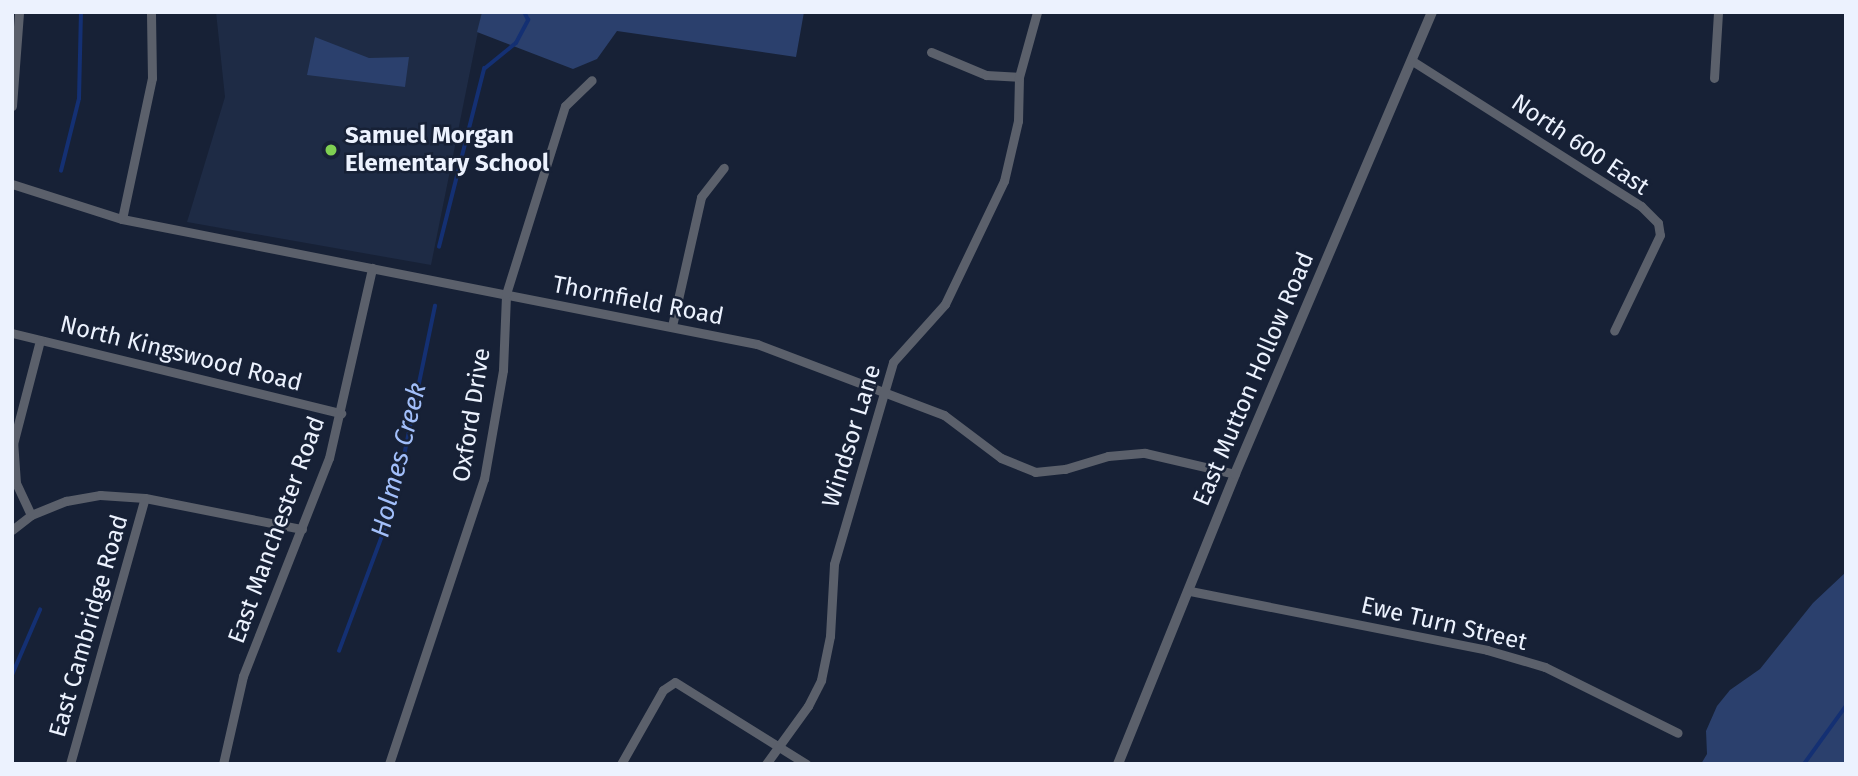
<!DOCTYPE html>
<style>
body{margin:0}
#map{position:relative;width:1858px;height:776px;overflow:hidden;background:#172136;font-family:"Fira Sans",sans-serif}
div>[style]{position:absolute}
.built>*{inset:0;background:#1e2b45}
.green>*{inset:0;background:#2b406d}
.stream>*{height:3.5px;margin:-1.75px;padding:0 1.75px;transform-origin:1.75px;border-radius:1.75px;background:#143073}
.minor>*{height:9px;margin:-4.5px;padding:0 4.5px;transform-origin:4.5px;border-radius:4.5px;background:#5b606b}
.tertiary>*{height:10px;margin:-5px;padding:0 5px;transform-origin:5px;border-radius:5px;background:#5b606b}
.dots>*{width:19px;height:19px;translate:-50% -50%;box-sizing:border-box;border:4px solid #172136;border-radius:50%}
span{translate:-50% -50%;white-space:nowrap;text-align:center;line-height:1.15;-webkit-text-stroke:5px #172136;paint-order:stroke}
.poi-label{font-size:24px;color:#ecf2fe;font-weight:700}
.left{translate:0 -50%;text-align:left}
.street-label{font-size:24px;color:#ecf2fe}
.water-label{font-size:26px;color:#a2bffa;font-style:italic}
.frame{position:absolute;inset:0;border:14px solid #ecf2fe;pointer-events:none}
</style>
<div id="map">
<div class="built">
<i style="clip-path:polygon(216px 12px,482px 12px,431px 265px,187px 222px,225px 97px)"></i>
</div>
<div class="green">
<i style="clip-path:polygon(482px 12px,804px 12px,796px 57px,617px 31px,597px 59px,573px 69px,477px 32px)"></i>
<i style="clip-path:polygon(315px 37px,369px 58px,409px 57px,405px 87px,307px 75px)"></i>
<i style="clip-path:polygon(1846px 572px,1846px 764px,1701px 764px,1707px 754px,1706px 731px,1717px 706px,1730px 690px,1760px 669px,1813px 603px)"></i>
</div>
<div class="stream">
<i style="left:61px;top:171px;width:74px;rotate:-76deg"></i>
<i style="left:79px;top:99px;width:87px;rotate:-88.7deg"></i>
<i style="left:439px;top:247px;width:184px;rotate:-75.8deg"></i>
<i style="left:484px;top:69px;width:41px;rotate:-39.1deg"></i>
<i style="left:516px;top:43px;width:26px;rotate:-62deg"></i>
<i style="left:528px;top:20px;width:9px;rotate:-117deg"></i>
<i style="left:339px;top:651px;width:157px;rotate:-69.5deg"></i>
<i style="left:394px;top:504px;width:202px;rotate:-78.3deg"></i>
<i style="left:12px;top:675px;width:71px;rotate:-66.7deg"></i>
<i style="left:1804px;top:764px;width:72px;rotate:-54.1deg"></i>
</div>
<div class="minor">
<i style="left:931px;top:52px;width:60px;rotate:22.7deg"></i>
<i style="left:986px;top:75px;width:33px;rotate:3deg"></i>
<i style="left:1414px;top:62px;width:269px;rotate:32.4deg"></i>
<i style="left:1641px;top:206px;width:24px;rotate:45deg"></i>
<i style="left:1658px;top:223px;width:12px;rotate:81deg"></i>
<i style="left:1660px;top:235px;width:106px;rotate:115.6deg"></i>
<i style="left:1714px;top:78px;width:66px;rotate:-86.5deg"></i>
<i style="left:12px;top:106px;width:94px;rotate:-85.7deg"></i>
<i style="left:12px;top:184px;width:115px;rotate:17.7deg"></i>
<i style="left:122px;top:219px;width:647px;rotate:11.14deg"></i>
<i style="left:757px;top:344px;width:200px;rotate:20.8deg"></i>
<i style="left:944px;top:415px;width:71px;rotate:37deg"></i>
<i style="left:1001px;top:458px;width:37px;rotate:22deg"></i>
<i style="left:1035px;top:472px;width:30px;rotate:-6deg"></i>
<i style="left:1065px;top:469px;width:45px;rotate:-16.8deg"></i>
<i style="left:1108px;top:456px;width:37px;rotate:-5deg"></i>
<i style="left:1145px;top:453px;width:92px;rotate:13.1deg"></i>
<i style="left:122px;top:219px;width:144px;rotate:-78deg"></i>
<i style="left:152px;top:78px;width:66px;rotate:-90.9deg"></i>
<i style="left:672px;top:326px;width:132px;rotate:-77.3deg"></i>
<i style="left:701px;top:197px;width:37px;rotate:-52deg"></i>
<i style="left:12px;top:333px;width:339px;rotate:13.7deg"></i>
<i style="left:31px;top:515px;width:35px;rotate:-115deg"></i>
<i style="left:16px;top:483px;width:39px;rotate:-94deg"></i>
<i style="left:13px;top:444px;width:107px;rotate:-75.4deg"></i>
<i style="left:12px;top:530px;width:24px;rotate:-38deg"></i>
<i style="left:31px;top:515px;width:38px;rotate:-22deg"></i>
<i style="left:66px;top:501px;width:35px;rotate:-10deg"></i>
<i style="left:100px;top:495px;width:45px;rotate:3.8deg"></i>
<i style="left:145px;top:498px;width:160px;rotate:11.2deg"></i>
<i style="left:1190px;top:591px;width:303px;rotate:11.2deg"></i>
<i style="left:1487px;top:650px;width:60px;rotate:16.3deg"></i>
<i style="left:1545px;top:667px;width:148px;rotate:26.4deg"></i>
<i style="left:70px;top:764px;width:276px;rotate:-74.3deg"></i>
<i style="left:223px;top:764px;width:90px;rotate:-77.2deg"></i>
<i style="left:243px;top:676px;width:234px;rotate:-68.5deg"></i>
<i style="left:329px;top:458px;width:195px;rotate:-77.2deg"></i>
<i style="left:389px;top:764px;width:300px;rotate:-71.6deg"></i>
<i style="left:484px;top:479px;width:111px;rotate:-80.1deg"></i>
<i style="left:503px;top:370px;width:76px;rotate:-87.7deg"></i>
<i style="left:506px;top:294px;width:197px;rotate:-72.6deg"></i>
<i style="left:565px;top:106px;width:37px;rotate:-44deg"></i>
<i style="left:621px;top:764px;width:85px;rotate:-60.4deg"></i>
<i style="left:663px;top:690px;width:14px;rotate:-34deg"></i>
<i style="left:675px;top:682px;width:155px;rotate:32deg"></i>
<i style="left:766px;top:764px;width:72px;rotate:-54.1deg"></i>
<i style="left:808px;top:706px;width:29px;rotate:-63deg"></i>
<i style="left:821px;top:680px;width:45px;rotate:-78.4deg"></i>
<i style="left:830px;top:636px;width:72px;rotate:-86.8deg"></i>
<i style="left:834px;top:564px;width:210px;rotate:-73.7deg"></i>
<i style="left:893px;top:362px;width:78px;rotate:-48.1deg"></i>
<i style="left:945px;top:304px;width:136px;rotate:-64.4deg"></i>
<i style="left:1004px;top:181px;width:62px;rotate:-76.9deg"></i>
<i style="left:1018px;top:121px;width:44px;rotate:-88.7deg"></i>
<i style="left:1019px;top:77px;width:67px;rotate:-74.5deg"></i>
</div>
<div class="tertiary">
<i style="left:1118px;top:764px;width:313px;rotate:-68deg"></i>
<i style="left:1235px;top:474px;width:502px;rotate:-66.91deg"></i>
</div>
<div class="dots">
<i style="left:331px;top:150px;background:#7fd052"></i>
</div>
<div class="poi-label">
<span class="left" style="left:345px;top:150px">Samuel Morgan<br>Elementary School</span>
</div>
<div class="street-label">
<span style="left:1580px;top:145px;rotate:34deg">North 600 East</span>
<span style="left:638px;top:301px;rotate:11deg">Thornfield Road</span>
<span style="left:181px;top:354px;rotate:14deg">North Kingswood Road</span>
<span style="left:1254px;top:379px;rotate:-67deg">East Mutton Hollow Road</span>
<span style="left:472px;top:415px;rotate:-81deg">Oxford Drive</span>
<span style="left:852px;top:436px;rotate:-73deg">Windsor Lane</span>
<span style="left:277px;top:530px;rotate:-70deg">East Manchester Road</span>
<span style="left:1444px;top:624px;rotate:13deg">Ewe Turn Street</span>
<span style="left:89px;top:626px;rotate:-74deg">East Cambridge Road</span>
</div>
<div class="water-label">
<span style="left:399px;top:460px;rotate:-76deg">Holmes Creek</span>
</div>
<div class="frame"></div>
</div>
